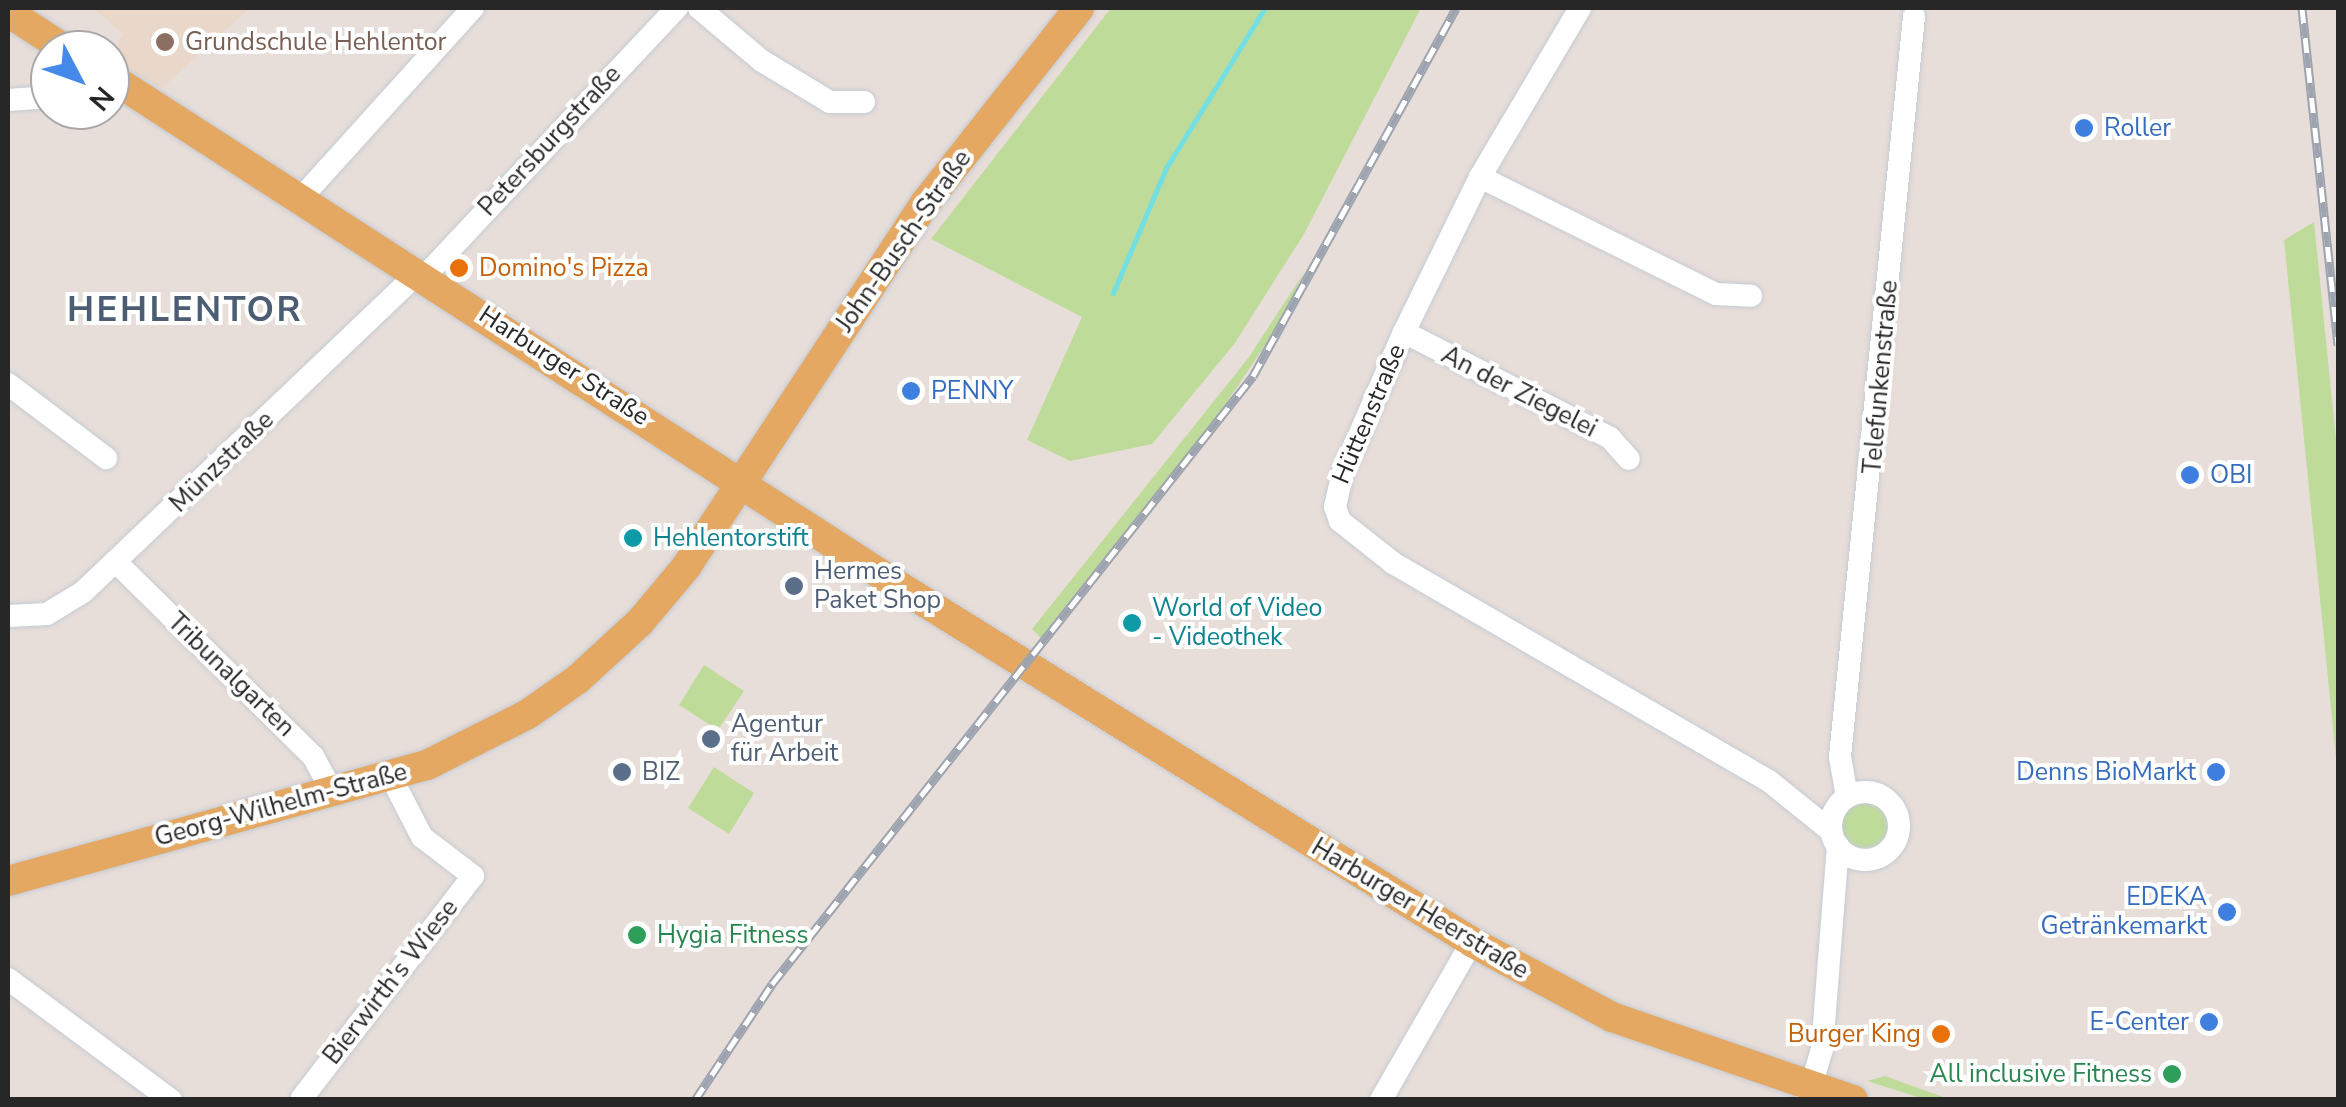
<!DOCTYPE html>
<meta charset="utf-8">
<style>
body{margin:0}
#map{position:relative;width:2346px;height:1107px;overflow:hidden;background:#e8ded9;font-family:"Nunito Sans",sans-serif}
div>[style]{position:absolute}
.education>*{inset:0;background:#e9d8c9}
.green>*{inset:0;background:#bfdb99}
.round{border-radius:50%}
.stream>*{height:5px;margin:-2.5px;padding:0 2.5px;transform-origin:2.5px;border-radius:2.5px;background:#73dfe3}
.roads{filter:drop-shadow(0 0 2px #c5cbd4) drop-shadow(0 0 2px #c5cbd4)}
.minor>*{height:22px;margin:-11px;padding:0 11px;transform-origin:11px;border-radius:11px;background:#fff}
.minor>.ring{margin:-11px;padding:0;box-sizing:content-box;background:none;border:22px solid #fff;border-radius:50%}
.major>*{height:30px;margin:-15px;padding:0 15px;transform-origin:15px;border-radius:15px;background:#e4a863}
.rail>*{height:9px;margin-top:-4.5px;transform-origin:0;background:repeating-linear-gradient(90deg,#fff 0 15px,#9da4b0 0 30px);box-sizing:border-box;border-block:2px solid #9da4b0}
.dots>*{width:28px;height:28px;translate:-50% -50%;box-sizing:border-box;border:5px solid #fff;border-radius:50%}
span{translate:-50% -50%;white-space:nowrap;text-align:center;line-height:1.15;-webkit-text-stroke:8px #fff;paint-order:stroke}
.education-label{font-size:25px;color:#785e54}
.left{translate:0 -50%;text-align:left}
.shop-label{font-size:25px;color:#366cbe}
.right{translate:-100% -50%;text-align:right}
.street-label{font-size:25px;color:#272727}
.food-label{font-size:25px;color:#c56008}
.culture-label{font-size:25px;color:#0d838f}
.service-label{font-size:25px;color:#4e5e75}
.leisure-label{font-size:25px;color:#27864d}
.district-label{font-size:35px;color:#4c5c73;font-weight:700;letter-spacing:2.5px}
.frame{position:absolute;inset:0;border:10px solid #272727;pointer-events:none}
.north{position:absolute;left:30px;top:30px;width:100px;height:100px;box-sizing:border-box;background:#fff;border:2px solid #a9a9a9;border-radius:50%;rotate:131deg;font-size:28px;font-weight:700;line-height:40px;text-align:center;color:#272727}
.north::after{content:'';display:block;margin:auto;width:35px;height:45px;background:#4589ea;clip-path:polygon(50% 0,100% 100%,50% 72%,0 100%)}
</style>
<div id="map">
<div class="education">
<i style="clip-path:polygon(93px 8px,250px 8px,162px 88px,110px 58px,123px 34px)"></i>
</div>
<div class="green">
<i style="clip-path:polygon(1111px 8px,1421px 8px,1304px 234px,1235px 343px,1152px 444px,1070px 461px,1027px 440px,1082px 317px,931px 239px)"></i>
<i style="clip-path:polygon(2314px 222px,2338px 459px,2338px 778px,2284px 240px)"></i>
<i style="clip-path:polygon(1305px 271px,1276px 329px,1211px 426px,1041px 638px,1032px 629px,1249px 357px)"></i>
<i style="clip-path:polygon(704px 665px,744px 691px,718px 730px,679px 705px)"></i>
<i style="clip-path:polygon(714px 767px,754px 793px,729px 834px,688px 808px)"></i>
<i class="round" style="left:1842px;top:802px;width:46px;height:46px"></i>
<i style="clip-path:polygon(1885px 1076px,1907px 1084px,1949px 1099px,1924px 1099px,1867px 1081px)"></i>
</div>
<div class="stream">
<i style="left:1113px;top:293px;width:136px;rotate:-67deg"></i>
<i style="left:1166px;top:168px;width:188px;rotate:-58.3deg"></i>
</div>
<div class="roads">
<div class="minor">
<i style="left:699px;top:8px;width:82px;rotate:40.1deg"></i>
<i style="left:762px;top:61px;width:79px;rotate:31.1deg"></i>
<i style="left:830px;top:102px;width:34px"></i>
<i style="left:1580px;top:8px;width:196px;rotate:120.6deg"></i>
<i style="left:1480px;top:177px;width:173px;rotate:116.1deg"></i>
<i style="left:1404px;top:332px;width:153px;rotate:113.5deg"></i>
<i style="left:1343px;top:472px;width:36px;rotate:103deg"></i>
<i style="left:1335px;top:507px;width:15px;rotate:70deg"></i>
<i style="left:1340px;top:521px;width:68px;rotate:38.4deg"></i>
<i style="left:1393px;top:563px;width:435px;rotate:30.1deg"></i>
<i style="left:1769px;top:781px;width:80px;rotate:38.9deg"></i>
<i style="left:8px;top:100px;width:42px;rotate:-4.1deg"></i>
<i style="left:1480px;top:177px;width:263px;rotate:26.4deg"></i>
<i style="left:1716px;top:294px;width:35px;rotate:3deg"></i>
<i style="left:302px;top:197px;width:255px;rotate:-47.9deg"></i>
<i style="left:425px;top:276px;width:368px;rotate:-46.8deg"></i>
<i style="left:1404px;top:332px;width:232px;rotate:27.2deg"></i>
<i style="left:1610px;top:438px;width:28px;rotate:48deg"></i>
<i style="left:8px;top:384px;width:123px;rotate:37.1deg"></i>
<i style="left:117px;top:563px;width:275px;rotate:44.6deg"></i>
<i style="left:313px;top:756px;width:42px;rotate:61.6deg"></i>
<i style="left:8px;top:616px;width:39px;rotate:-3deg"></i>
<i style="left:47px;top:614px;width:42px;rotate:-31.4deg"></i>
<i style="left:83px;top:592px;width:464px;rotate:-43.6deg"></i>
<i class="ring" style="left:1831px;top:792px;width:46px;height:46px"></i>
<i style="left:1847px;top:797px;width:41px;rotate:-99.9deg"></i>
<i style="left:1840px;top:757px;width:744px;rotate:-84.29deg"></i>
<i style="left:8px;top:979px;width:203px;rotate:36.6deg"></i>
<i style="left:302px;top:1098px;width:280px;rotate:-52.4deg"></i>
<i style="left:473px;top:876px;width:64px;rotate:-142.6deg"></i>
<i style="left:422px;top:837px;width:68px;rotate:-117.3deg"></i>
<i style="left:1381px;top:1100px;width:182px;rotate:-60.1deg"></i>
<i style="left:1807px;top:1100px;width:53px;rotate:-73.6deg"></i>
<i style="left:1822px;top:1049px;width:204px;rotate:-85.5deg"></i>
</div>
<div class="major">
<i style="left:8px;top:12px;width:69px;rotate:33.2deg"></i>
<i style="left:110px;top:77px;width:943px;rotate:32.83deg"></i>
<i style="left:902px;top:588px;width:671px;rotate:31.84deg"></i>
<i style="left:1472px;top:942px;width:159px;rotate:28.2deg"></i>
<i style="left:1612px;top:1017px;width:255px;rotate:19deg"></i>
<i style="left:8px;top:881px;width:435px;rotate:-15.5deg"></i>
<i style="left:427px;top:765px;width:113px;rotate:-26.8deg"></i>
<i style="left:528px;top:714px;width:61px;rotate:-35deg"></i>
<i style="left:578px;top:679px;width:84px;rotate:-42.6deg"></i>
<i style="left:640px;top:622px;width:72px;rotate:-50.1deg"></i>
<i style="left:686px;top:567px;width:437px;rotate:-56.7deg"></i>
<i style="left:926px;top:202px;width:247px;rotate:-51.7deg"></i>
</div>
</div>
<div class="rail">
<i style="left:2302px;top:8px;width:339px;rotate:83.9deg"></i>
<i style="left:695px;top:1100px;width:139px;rotate:-56.4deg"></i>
<i style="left:772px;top:984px;width:775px;rotate:-51.65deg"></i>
<i style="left:1253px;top:376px;width:420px;rotate:-61.1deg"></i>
</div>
<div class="dots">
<i style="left:165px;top:42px;background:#8d6e63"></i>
<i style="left:2084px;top:128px;background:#3f7fe0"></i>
<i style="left:459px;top:268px;background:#e8710a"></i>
<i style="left:911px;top:391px;background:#3f7fe0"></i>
<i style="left:2190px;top:475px;background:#3f7fe0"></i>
<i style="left:633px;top:538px;background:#0f9aa8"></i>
<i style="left:794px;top:586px;background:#5c6f8a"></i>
<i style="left:1132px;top:623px;background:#0f9aa8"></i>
<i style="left:711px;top:739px;background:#5c6f8a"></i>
<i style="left:622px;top:772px;background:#5c6f8a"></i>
<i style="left:2216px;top:772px;background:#3f7fe0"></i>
<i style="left:2227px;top:912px;background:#3f7fe0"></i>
<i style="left:637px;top:935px;background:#2e9e5b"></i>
<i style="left:2209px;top:1022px;background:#3f7fe0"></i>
<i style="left:1941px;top:1034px;background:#e8710a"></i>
<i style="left:2172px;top:1074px;background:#2e9e5b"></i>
</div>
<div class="education-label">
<span class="left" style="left:185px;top:42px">Grundschule Hehlentor</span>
</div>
<div class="shop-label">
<span class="left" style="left:2104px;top:128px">Roller</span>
<span class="left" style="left:931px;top:391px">PENNY</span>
<span class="left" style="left:2210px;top:475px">OBI</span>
<span class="right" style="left:2196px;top:772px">Denns BioMarkt</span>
<span class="right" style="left:2207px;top:912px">EDEKA<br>Getränkemarkt</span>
<span class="right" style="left:2189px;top:1022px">E-Center</span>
</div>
<div class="street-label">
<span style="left:550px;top:141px;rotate:-47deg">Petersburgstraße</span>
<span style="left:904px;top:241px;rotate:-55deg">John-Busch-Straße</span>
<span style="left:564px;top:366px;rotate:33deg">Harburger Straße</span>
<span style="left:1881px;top:377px;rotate:-85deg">Telefunkenstraße</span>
<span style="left:1519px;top:392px;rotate:27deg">An der Ziegelei</span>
<span style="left:1369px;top:414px;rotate:-67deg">Hüttenstraße</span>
<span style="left:222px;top:462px;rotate:-44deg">Münzstraße</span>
<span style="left:231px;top:675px;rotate:44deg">Tribunalgarten</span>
<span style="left:281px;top:805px;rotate:-15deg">Georg-Wilhelm-Straße</span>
<span style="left:1420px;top:909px;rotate:31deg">Harburger Heerstraße</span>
<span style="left:391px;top:982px;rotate:-52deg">Bierwirth's Wiese</span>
</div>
<div class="food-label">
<span class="left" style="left:479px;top:268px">Domino's Pizza</span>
<span class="right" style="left:1921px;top:1034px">Burger King</span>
</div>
<div class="culture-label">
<span class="left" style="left:653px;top:538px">Hehlentorstift</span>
<span class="left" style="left:1152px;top:623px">World of Video<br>- Videothek</span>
</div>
<div class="service-label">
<span class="left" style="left:814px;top:586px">Hermes<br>Paket Shop</span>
<span class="left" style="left:731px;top:739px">Agentur<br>für Arbeit</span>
<span class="left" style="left:642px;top:772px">BIZ</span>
</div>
<div class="leisure-label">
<span class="left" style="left:657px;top:935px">Hygia Fitness</span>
<span class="right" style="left:2152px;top:1074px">All inclusive Fitness</span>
</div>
<div class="district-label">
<span style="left:185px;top:310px">HEHLENTOR</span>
</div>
<div class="frame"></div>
<div class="north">N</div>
</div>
